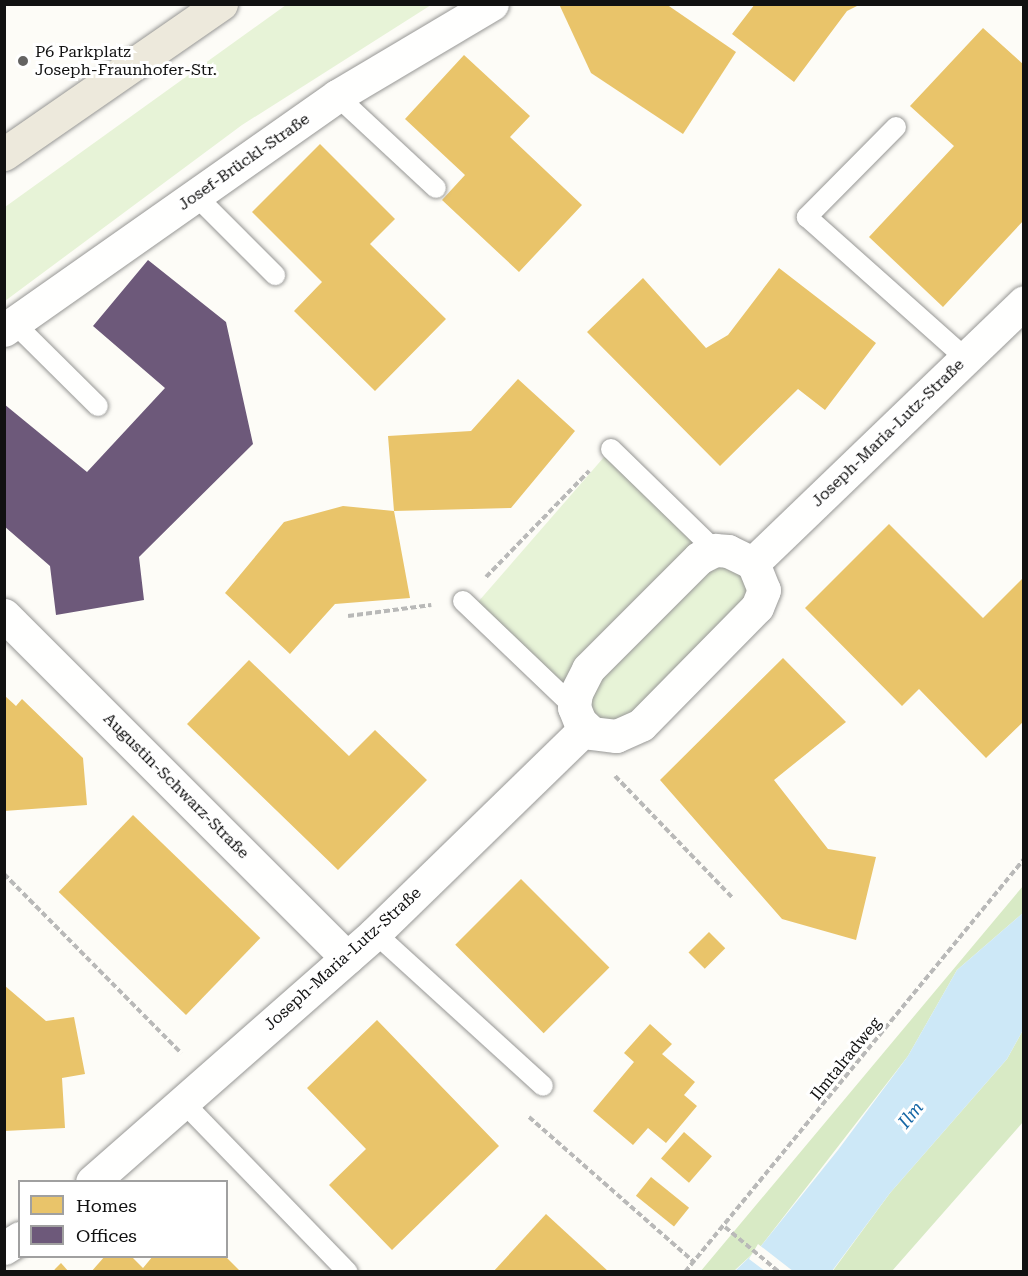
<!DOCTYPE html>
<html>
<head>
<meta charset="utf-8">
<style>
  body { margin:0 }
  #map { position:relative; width:1028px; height:1276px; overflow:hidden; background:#fdfcf7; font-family:"Roboto Serif",serif }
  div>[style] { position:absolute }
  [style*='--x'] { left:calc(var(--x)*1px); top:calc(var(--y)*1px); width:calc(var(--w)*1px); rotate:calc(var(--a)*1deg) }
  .green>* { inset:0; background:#e7f3d7; transform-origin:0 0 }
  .forest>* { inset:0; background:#d8eac5 }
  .water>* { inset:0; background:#cde8f7 }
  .pier>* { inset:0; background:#fdfcf7 }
  .homes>* { inset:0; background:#e9c46a; transform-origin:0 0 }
  .offices>* { inset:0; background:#6d597a }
  .path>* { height:4px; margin-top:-2px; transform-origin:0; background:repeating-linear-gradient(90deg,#b9b9b8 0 6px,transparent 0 9px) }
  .roads { filter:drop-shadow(0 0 2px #979795) drop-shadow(0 0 2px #979795) }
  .lane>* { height:20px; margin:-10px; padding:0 10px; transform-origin:10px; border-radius:10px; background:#fffffe }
  .street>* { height:33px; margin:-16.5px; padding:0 16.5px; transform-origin:16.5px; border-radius:16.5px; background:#fffffe }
  .primary>* { height:33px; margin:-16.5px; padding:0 16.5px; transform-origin:16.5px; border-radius:16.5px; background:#ede9dc }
  .dots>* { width:16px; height:16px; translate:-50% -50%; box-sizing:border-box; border:3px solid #fff; border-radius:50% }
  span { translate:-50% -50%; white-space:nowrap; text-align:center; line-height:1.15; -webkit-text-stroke:6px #fff; paint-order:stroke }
  .poi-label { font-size:16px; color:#111 }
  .left { translate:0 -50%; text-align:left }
  .street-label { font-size:16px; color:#111 }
  .water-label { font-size:18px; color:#1768a6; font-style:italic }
  .frame { position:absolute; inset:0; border:6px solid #111; pointer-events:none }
  .legend { position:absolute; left:18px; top:1180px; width:210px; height:78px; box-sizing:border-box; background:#fff; border:2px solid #a0a0a0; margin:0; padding:8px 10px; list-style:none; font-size:18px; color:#111 }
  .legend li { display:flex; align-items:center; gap:12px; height:30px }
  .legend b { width:30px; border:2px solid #a0a0a0 }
</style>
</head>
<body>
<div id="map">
  <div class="green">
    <i style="clip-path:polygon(286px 5px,431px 5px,242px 125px,5px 301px,5px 207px)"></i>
    <i style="left:611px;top:449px;width:199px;height:212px;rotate:41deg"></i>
  </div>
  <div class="forest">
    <i style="clip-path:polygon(1023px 886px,1023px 913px,957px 970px,908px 1056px,761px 1246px,734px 1271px,700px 1272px)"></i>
    <i style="clip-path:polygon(1023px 1030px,1023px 1122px,892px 1271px,832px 1272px,890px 1193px,1007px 1059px)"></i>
  </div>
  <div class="water">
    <i style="clip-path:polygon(1023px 913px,1023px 1030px,1007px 1059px,890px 1193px,832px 1271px,734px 1272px,761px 1246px,838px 1150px,908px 1056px,957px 970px)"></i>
  </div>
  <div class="pier">
    <i style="clip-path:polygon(758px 1244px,789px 1268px,793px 1271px,765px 1271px,749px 1259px)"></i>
  </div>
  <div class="homes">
    <i style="clip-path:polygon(559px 4px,666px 4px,736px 52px,683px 134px,591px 73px)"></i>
    <i style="clip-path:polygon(755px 4px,861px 4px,847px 11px,794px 82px,732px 34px)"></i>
    <i style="clip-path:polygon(983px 28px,1024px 65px,1024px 220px,943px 307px,869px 237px,954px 146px,910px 106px)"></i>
    <i style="clip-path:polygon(464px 55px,530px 116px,510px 137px,582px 205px,519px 272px,442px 200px,465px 175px,405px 119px)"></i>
    <i style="clip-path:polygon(320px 144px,395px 219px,370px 244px,446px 319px,375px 391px,294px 311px,322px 282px,252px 212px)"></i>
    <i style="clip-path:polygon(779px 268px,876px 343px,825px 410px,798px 389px,720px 466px,587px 332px,643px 278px,706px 348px,728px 335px)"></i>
    <i style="clip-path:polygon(518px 379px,575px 431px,511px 508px,394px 511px,388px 436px,471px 431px)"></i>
    <i style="clip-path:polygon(343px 506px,394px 511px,410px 598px,335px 604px,290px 654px,225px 593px,284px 522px)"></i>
    <i style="clip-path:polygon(889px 524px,983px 618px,1024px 577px,1024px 721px,986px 758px,919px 689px,902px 706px,805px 608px)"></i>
    <i style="clip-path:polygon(783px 658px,846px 722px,774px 780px,828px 849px,876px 857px,856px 940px,782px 919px,660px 780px)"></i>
    <i style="clip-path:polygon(249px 660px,349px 756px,375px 730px,427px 780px,338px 870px,187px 724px)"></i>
    <i style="clip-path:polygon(4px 695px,16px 706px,22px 699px,83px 758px,87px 805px,4px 811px)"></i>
    <i style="left:133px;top:815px;width:177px;height:107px;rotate:44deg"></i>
    <i style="left:521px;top:879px;width:125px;height:93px;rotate:45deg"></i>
    <i style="left:709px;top:932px;width:23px;height:29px;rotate:45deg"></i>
    <i style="clip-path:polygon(4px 985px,46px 1021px,74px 1017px,85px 1074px,62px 1078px,65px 1128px,4px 1131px)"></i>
    <i style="clip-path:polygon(377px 1020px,499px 1146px,392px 1250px,329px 1185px,366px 1149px,307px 1088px)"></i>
    <i style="clip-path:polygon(650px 1024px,672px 1044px,662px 1054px,695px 1082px,684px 1095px,697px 1106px,666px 1143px,648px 1128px,633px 1145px,593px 1111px,634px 1062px,624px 1053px)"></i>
    <i style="left:684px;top:1132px;width:37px;height:35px;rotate:41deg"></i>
    <i style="left:651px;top:1177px;width:49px;height:24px;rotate:39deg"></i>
    <i style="clip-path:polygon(546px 1214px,609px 1272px,493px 1272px)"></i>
    <i style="clip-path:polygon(105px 1256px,131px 1256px,143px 1268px,153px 1256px,225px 1256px,241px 1272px,91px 1272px)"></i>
    <i style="clip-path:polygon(61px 1263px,69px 1272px,53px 1272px,55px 1269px)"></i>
  </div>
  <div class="offices">
    <i style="clip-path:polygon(148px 260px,226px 322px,253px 444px,139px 557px,144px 600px,56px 615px,50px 566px,4px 526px,4px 404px,87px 472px,165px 388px,93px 326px)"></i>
  </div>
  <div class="path">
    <i style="--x:486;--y:577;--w:148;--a:-45.8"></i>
    <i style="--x:348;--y:616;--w:84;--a:-7.5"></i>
    <i style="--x:615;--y:776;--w:170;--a:46"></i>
    <i style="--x:4;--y:874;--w:252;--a:45.3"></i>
    <i style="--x:529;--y:1117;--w:220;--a:41.3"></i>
    <i style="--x:725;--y:1227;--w:70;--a:39.8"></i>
    <i style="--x:685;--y:1272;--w:534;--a:-50.62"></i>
  </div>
  <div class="roads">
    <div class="lane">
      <i style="--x:337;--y:96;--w:135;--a:42.9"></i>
      <i style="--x:896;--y:127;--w:127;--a:134.7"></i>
      <i style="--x:807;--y:217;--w:212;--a:41.7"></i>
      <i style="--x:196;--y:196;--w:112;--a:45"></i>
      <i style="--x:14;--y:323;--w:118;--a:44.7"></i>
      <i style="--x:611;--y:449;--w:145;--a:44.2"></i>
      <i style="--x:463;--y:601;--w:153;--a:43.7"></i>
      <i style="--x:375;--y:933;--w:227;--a:42.3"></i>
      <i style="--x:182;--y:1101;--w:238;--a:45.9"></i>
    </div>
    <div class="street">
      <i style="--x:4;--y:330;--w:407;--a:-35.1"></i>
      <i style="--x:337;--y:96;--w:180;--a:-30.7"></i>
      <i style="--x:715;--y:550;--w:13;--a:4"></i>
      <i style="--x:728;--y:551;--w:28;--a:26"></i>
      <i style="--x:753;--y:563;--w:29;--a:68"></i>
      <i style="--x:764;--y:590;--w:18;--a:112"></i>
      <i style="--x:757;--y:607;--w:165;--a:134.5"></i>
      <i style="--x:641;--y:725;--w:27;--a:156"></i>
      <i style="--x:616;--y:736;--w:24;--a:-173"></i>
      <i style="--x:592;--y:733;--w:16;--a:-137"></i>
      <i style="--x:580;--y:722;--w:16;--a:-112"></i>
      <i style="--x:574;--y:707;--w:14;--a:-82"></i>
      <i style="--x:576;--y:693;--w:27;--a:-63"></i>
      <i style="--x:588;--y:669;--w:157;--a:-45"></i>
      <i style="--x:699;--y:558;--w:18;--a:-27"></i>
      <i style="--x:753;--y:563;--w:376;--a:-43.9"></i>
      <i style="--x:4;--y:615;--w:485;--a:45"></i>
      <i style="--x:92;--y:1182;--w:377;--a:-41.3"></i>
      <i style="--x:375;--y:933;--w:294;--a:-44.2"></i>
      <i style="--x:4;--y:1248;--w:19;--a:-32"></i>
    </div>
    <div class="primary">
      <i style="--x:4;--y:154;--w:264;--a:-34.7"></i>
    </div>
  </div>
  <div class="dots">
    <i style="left:23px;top:61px;background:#646362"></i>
  </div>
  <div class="poi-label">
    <span class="left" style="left:35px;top:61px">P6 Parkplatz<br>Joseph-Fraunhofer-Str.</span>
  </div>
  <div class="street-label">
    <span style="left:244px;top:162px;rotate:-35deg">Josef-Brückl-Straße</span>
    <span style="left:888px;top:433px;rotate:-44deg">Joseph-Maria-Lutz-Straße</span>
    <span style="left:176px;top:786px;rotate:45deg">Augustin-Schwarz-Straße</span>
    <span style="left:343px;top:959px;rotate:-42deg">Joseph-Maria-Lutz-Straße</span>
    <span style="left:846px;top:1059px;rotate:-51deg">Ilmtalradweg</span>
  </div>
  <div class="water-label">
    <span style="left:911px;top:1115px;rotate:-51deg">Ilm</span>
  </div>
  <div class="frame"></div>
  <ul class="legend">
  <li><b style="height:16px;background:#e9c46a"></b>Homes</li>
  <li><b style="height:16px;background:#6d597a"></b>Offices</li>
  </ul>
</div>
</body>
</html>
